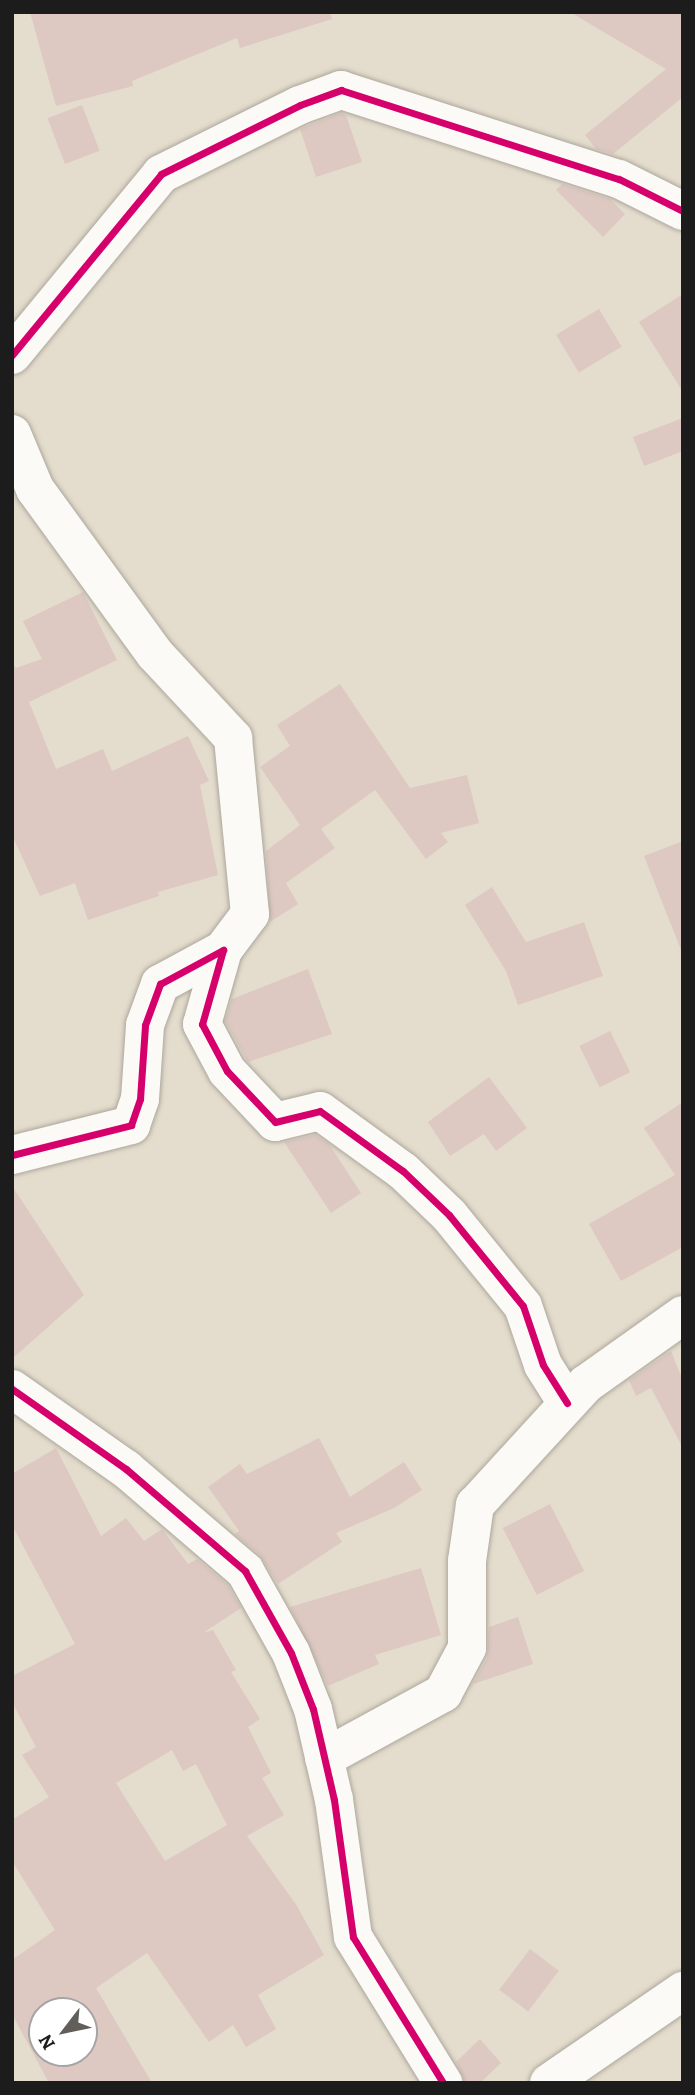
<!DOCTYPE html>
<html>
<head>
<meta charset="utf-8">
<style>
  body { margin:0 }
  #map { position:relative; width:695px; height:2095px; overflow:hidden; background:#e4dccc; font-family:Alegreya,serif }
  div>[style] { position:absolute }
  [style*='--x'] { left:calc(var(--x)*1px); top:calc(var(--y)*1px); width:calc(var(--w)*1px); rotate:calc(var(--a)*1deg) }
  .building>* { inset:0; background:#ddc9c2; transform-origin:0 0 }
  .roads { filter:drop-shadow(0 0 2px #aca79d) drop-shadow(0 0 2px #aca79d) }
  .street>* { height:38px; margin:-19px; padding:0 19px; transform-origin:19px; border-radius:19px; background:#fbfaf7 }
  .cycleway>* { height:7px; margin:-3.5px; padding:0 3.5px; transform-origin:3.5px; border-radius:3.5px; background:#d6006c }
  span { translate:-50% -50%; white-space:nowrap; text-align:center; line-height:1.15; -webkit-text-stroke:6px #fff; paint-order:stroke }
  .frame { position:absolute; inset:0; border:14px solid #1c1c1c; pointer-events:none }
  .north { position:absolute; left:28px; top:1997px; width:70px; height:70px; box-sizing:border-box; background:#fff; border:2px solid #a4a4a4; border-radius:50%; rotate:238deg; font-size:19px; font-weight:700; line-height:28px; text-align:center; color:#1c1c1c }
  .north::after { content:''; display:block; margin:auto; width:24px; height:32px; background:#625f5a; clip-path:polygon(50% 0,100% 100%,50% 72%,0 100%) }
</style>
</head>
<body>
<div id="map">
  <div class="building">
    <i style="clip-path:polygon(30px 12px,330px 12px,332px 19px,240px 48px,237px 38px,132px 81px,133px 86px,56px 106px)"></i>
    <i style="clip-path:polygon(570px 12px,683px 12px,683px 97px,613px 154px,596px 149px,585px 135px,666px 69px)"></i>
    <i style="left:82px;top:105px;width:49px;height:37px;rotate:69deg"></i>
    <i style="clip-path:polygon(341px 113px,346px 115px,362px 162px,316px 177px,300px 129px)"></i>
    <i style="clip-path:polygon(562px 184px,610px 199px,625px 214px,603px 237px,556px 190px)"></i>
    <i style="clip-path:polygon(683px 294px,683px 392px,639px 322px)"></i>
    <i style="left:599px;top:309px;width:44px;height:50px;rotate:59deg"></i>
    <i style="clip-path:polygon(683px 418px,683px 451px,644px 466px,633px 437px)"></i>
    <i style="clip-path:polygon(83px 592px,117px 660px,29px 702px,56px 769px,103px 749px,112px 771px,188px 736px,209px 781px,200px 785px,218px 875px,158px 892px,159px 896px,88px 920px,75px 883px,40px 896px,12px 835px,12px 664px,16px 668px,42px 659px,23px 621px)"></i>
    <i style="clip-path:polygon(340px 684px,410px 788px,467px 775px,479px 823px,441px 833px,448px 842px,426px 859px,375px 790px,321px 829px,335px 848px,286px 883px,298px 904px,270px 922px,266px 851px,300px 825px,260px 767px,290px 746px,277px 725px)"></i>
    <i style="clip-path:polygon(683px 841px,683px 950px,681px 950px,644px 856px)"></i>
    <i style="clip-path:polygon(492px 887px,526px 942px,584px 922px,603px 976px,518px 1005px,506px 971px,465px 905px)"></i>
    <i style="clip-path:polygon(308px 969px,332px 1034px,248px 1062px,225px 1021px,232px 999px)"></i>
    <i style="left:610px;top:1031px;width:46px;height:34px;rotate:64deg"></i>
    <i style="clip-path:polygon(489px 1077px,527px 1128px,496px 1151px,484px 1134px,450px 1156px,428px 1122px)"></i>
    <i style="clip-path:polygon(683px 1102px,683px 1247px,621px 1281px,589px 1224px,675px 1175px,644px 1128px)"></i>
    <i style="clip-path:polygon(315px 1135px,329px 1144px,361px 1193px,331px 1213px,284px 1142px)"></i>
    <i style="clip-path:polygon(12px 1186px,84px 1295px,12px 1359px)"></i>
    <i style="clip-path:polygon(671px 1351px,683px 1381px,683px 1448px,651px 1388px,636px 1396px,629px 1380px)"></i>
    <i style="clip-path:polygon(319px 1438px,350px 1497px,404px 1462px,422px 1490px,394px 1508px,336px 1533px,342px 1542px,278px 1584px,260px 1555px,235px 1534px,239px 1531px,208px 1487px,240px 1464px,247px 1474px)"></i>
    <i style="clip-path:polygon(evenodd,56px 1448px,101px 1536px,126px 1518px,144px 1541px,162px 1529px,188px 1564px,197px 1559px,228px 1585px,241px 1608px,203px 1633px,213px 1630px,236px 1670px,231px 1672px,260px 1719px,248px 1727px,271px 1773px,262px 1778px,284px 1815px,247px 1836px,297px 1906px,324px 1955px,258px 1995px,276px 2029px,246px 2047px,233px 2025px,209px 2042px,147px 1953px,96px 1988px,152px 2083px,49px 2083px,12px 2014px,12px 1960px,55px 1930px,12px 1861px,12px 1820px,49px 1797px,22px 1755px,36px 1747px,12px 1702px,12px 1676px,75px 1644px,12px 1525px,12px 1474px,56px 1448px,172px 1750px,183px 1771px,196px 1764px,227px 1825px,165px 1861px,116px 1783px,172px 1750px,56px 1448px,42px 2011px,84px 2011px,84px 2053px,42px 2053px,42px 2011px)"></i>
    <i style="left:550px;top:1504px;width:75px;height:53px;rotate:63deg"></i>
    <i style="clip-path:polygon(421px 1568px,441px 1635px,375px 1655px,379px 1664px,328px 1686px,290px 1607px)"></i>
    <i style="clip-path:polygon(518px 1617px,533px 1664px,473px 1684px,487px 1658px,489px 1627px)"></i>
    <i style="left:530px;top:1949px;width:36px;height:51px;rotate:37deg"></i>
    <i style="clip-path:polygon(480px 2039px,501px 2063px,480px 2083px,465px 2083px,456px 2062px)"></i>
  </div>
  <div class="roads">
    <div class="street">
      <i style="--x:12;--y:355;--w:234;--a:-50.5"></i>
      <i style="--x:161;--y:174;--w:155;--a:-26.4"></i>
      <i style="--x:300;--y:105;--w:44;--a:-20.1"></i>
      <i style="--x:341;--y:90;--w:292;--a:17.8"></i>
      <i style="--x:619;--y:179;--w:72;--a:26.6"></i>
      <i style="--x:12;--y:434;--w:60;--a:67.3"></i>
      <i style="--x:35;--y:489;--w:204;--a:54"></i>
      <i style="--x:155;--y:654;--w:115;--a:47.1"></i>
      <i style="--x:233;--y:738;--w:177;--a:84.5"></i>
      <i style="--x:250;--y:914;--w:45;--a:126.9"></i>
      <i style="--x:12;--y:1155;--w:123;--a:-14.1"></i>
      <i style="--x:131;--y:1125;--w:28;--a:-71"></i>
      <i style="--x:140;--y:1099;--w:74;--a:-86.1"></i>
      <i style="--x:145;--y:1025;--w:44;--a:-69.9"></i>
      <i style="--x:160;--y:984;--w:72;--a:-28.4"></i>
      <i style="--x:223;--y:950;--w:77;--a:105.8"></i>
      <i style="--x:202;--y:1024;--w:53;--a:62"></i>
      <i style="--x:227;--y:1071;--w:70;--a:46.7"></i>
      <i style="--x:275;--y:1122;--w:46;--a:-13.7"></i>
      <i style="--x:320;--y:1111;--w:102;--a:35.9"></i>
      <i style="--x:403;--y:1171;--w:64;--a:43.7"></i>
      <i style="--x:449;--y:1215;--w:117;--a:50.9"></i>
      <i style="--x:523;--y:1306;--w:62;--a:71.3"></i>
      <i style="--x:543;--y:1365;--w:45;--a:57.7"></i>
      <i style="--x:12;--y:1389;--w:139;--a:35.1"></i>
      <i style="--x:126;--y:1469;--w:157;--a:40.6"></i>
      <i style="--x:245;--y:1571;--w:94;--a:60.7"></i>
      <i style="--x:291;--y:1653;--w:60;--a:68.6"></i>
      <i style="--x:313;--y:1709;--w:93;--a:77"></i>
      <i style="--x:334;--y:1800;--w:138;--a:82.1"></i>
      <i style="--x:353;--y:1937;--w:172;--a:58.3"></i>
      <i style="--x:324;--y:1758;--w:136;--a:-28.6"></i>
      <i style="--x:443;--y:1693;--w:51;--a:-61.9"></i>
      <i style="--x:467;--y:1648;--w:87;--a:-90"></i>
      <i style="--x:467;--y:1561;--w:57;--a:-81.9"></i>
      <i style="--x:475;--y:1505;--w:164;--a:-47.5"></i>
      <i style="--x:586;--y:1384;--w:119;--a:-35.4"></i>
      <i style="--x:549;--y:2083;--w:163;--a:-34.5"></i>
    </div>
  </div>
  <div class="cycleway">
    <i style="--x:12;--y:355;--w:234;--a:-50.5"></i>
    <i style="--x:161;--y:174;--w:155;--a:-26.4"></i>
    <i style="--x:300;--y:105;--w:44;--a:-20.1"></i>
    <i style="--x:341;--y:90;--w:292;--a:17.8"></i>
    <i style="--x:619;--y:179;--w:72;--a:26.6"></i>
    <i style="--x:12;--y:1155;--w:123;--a:-14.1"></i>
    <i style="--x:131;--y:1125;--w:28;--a:-71"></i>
    <i style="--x:140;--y:1099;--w:74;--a:-86.1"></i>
    <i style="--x:145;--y:1025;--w:44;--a:-69.9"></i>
    <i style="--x:160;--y:984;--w:72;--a:-28.4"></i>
    <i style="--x:223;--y:950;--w:77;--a:105.8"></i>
    <i style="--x:202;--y:1024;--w:53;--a:62"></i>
    <i style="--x:227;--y:1071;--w:70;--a:46.7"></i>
    <i style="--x:275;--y:1122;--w:46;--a:-13.7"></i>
    <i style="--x:320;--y:1111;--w:102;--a:35.9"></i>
    <i style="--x:403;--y:1171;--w:64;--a:43.7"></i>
    <i style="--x:449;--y:1215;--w:117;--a:50.9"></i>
    <i style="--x:523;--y:1306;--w:62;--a:71.3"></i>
    <i style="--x:543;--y:1365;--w:45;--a:57.7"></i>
    <i style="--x:12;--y:1389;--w:139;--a:35.1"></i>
    <i style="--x:126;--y:1469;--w:157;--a:40.6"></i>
    <i style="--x:245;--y:1571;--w:94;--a:60.7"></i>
    <i style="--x:291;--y:1653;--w:60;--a:68.6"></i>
    <i style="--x:313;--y:1709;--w:93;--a:77"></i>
    <i style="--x:334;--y:1800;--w:138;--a:82.1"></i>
    <i style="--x:353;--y:1937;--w:172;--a:58.3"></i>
  </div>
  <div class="frame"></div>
  <div class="north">N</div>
</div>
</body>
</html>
